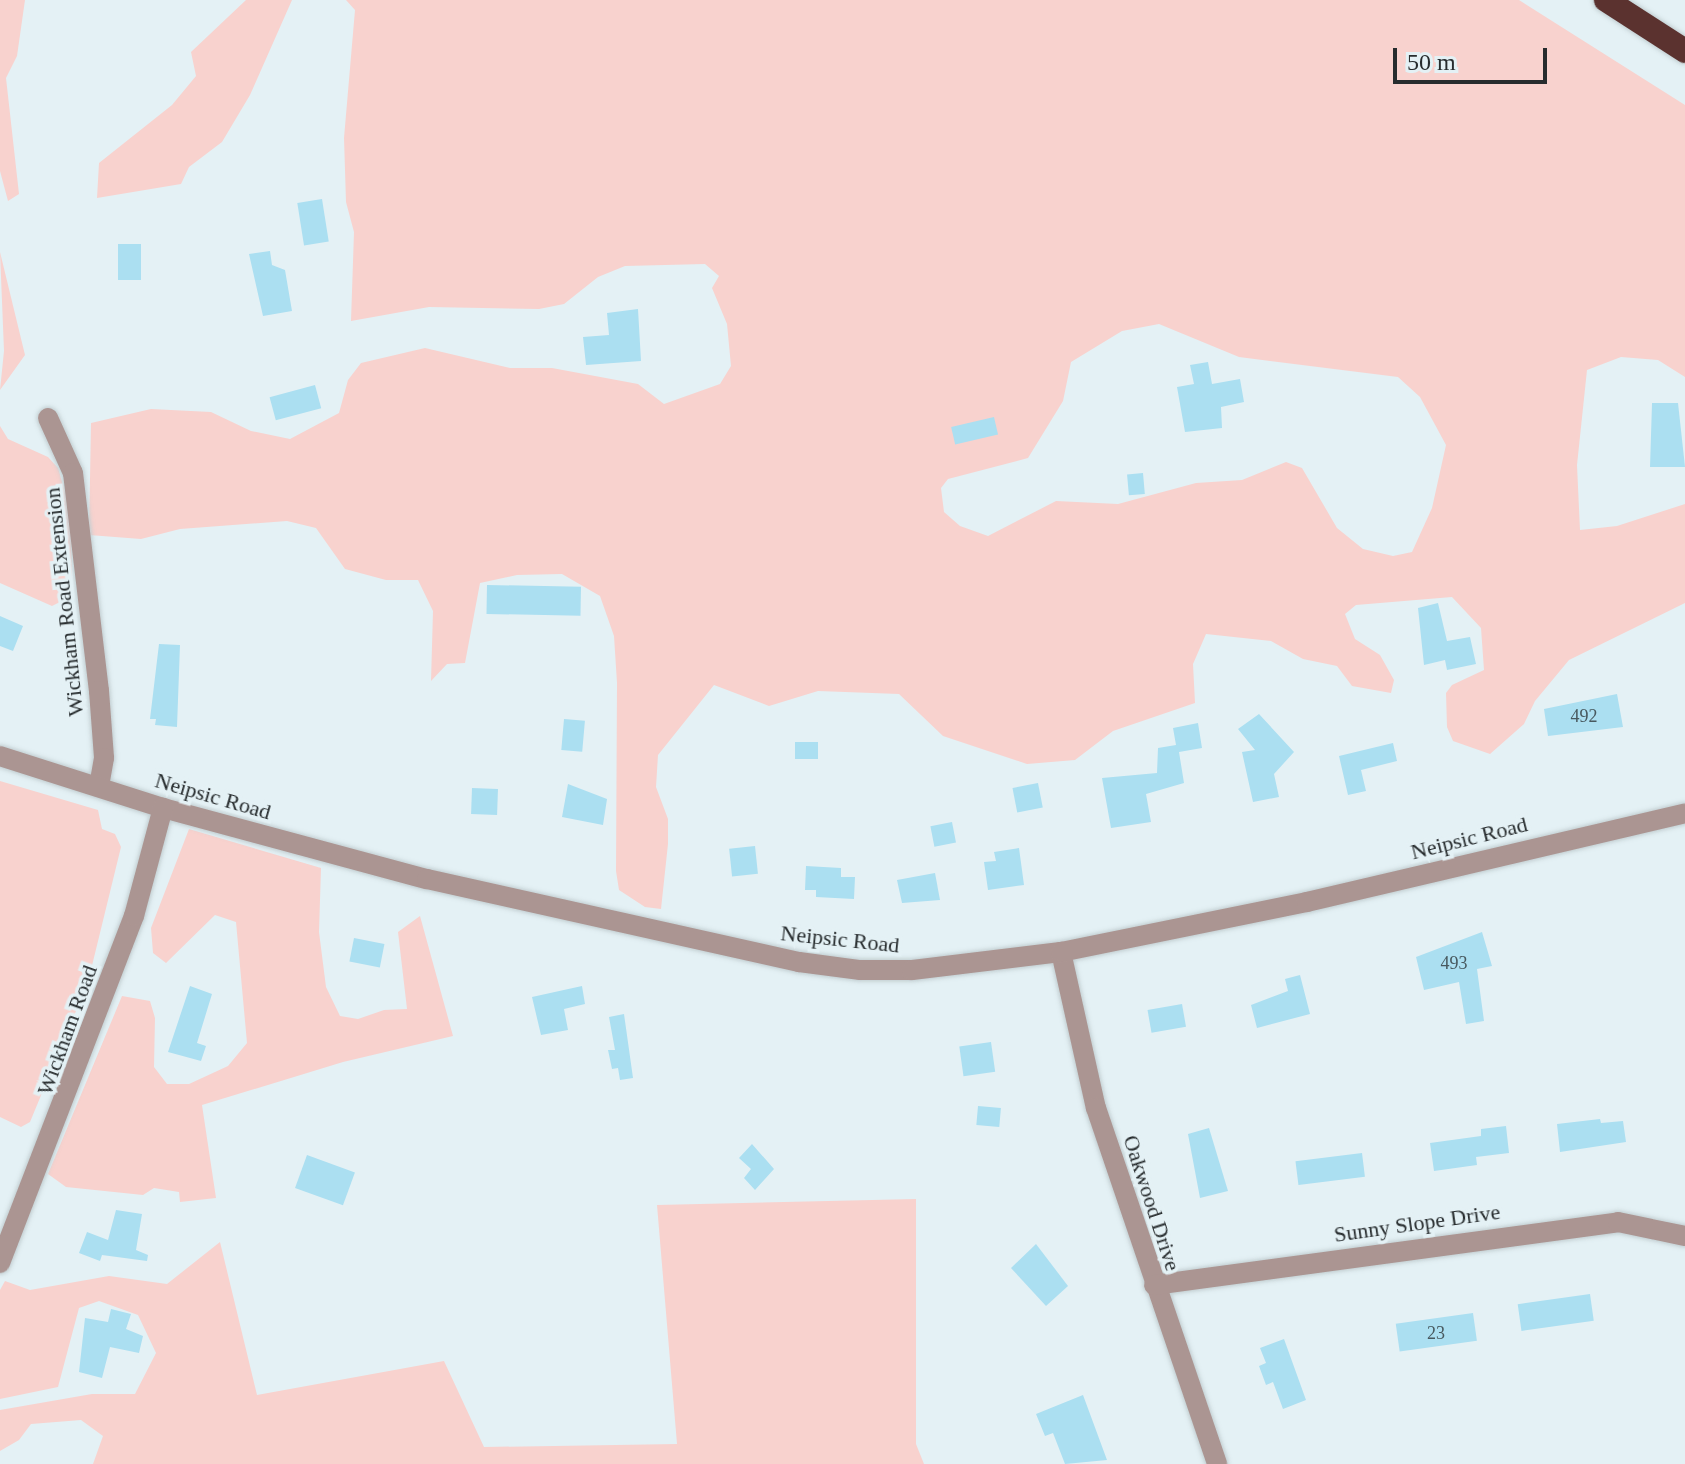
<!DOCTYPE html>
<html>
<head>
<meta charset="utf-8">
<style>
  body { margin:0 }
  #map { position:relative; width:1685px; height:1464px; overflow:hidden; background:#e4f1f5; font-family:Georgia,serif }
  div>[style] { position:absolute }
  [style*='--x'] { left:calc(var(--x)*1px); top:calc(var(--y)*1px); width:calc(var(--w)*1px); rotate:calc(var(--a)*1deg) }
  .green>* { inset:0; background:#f8d2ce }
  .building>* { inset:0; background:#abdff1; transform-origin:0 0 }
  .roads { filter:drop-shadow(0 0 2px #c2ced1) drop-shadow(0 0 2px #c2ced1) }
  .minor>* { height:20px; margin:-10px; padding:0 10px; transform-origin:10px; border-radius:10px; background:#ab9592 }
  .tertiary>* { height:20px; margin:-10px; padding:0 10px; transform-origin:10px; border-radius:10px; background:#ab9592 }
  .motorway>* { height:24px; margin:-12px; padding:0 12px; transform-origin:12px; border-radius:12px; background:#5b322f }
  span { translate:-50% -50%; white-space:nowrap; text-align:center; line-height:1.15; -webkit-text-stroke:7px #e4f1f5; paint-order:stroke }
  .number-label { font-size:18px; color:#48595f }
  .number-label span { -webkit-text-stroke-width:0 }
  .street-label { font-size:22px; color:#272c2e }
  .scale { position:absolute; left:1393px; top:48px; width:154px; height:36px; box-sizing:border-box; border:4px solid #272c2e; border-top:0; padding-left:10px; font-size:24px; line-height:28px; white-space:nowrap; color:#272c2e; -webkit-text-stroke:6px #e4f1f5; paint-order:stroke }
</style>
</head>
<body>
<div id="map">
  <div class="green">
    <i style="clip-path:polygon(0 0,25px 0,17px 56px,6px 78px,19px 194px,8px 201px,0 171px)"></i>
    <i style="clip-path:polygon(246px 0,292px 0,250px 95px,222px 142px,189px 167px,181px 184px,97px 198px,99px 163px,172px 105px,196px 76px,191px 52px)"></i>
    <i style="clip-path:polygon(evenodd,346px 0,1519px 0,1685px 105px,1685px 377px,1658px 360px,1621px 357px,1587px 370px,1577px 465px,1580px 530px,1617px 526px,1685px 504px,1685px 603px,1569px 660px,1535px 701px,1524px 724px,1490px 754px,1453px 741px,1447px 727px,1446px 693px,1452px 685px,1484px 670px,1481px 628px,1452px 597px,1356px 605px,1345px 614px,1355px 639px,1380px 655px,1394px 680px,1391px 693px,1352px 686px,1337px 666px,1303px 659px,1271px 641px,1206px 634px,1193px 664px,1195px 703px,1113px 731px,1075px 760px,1027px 764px,943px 736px,899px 694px,818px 691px,769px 706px,714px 685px,658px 755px,656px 787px,668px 819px,668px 844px,661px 909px,645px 907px,619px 890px,616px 871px,617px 683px,614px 636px,600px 596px,562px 574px,517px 575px,480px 583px,465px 663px,447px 664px,431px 681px,433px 611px,418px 580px,386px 580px,345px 569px,316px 528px,287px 521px,180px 529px,141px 539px,89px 535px,91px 423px,151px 409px,211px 412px,251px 431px,290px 439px,339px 413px,348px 380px,361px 363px,425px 348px,510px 368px,552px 368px,638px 384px,664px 404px,720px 384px,731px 366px,727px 324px,712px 288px,719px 276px,705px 264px,625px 266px,598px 277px,564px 304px,539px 309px,429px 307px,351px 321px,354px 232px,346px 202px,344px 138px,355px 10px,346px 0,1159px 324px,1239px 357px,1398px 377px,1420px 397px,1446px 445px,1432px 508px,1412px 552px,1393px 556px,1363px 549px,1337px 528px,1302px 468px,1286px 462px,1242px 480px,1196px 483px,1118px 504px,1056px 501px,988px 536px,960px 526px,944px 512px,941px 488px,948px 479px,1028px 458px,1063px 401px,1071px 362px,1122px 331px,1159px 324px)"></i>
    <i style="clip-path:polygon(0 252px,25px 355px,0 390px,4px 351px)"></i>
    <i style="clip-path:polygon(0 426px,8px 439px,48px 457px,58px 468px,71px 513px,72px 596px,52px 606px,0 583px)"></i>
    <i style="clip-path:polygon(0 781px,98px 810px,102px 829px,115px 834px,121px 847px,88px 982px,30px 1122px,21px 1127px,0 1117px)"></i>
    <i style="clip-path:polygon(189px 829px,321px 868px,319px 932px,326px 987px,340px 1016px,358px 1019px,384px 1010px,407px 1009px,398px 932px,420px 916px,453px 1036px,343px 1062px,202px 1105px,216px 1198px,180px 1202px,179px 1192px,154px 1188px,143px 1195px,66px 1187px,48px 1174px,122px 996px,150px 1001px,155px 1018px,154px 1067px,167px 1084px,189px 1084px,228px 1066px,247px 1043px,236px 922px,215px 915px,166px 963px,153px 953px,151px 928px)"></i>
    <i style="clip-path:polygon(916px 1199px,916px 1444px,924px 1464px,93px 1464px,103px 1436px,81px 1420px,31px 1424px,19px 1440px,0 1451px,0 1410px,92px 1394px,135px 1394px,156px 1353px,138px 1315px,99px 1301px,79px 1308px,58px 1387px,0 1399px,0 1290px,5px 1281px,30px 1290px,109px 1276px,167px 1284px,220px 1242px,257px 1395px,444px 1361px,484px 1447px,677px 1444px,657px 1205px)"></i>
  </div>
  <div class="building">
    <i style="left:322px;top:199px;width:43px;height:25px;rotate:81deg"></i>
    <i style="left:118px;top:244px;width:23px;height:36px"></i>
    <i style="clip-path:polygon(270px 251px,272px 265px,285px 270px,292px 311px,263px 316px,249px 254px)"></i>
    <i style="clip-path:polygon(638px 309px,641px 361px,586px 365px,583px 337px,609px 335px,607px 313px)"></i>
    <i style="clip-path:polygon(1208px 362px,1212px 384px,1240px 379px,1244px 402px,1221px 407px,1222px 428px,1185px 432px,1177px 387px,1194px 384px,1190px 365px)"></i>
    <i style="left:315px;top:385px;width:24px;height:47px;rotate:75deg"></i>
    <i style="clip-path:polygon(1652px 403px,1678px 403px,1685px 467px,1650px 467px)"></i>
    <i style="left:994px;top:417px;width:18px;height:44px;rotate:77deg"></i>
    <i style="left:1143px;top:473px;width:21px;height:16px;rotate:85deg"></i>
    <i style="left:487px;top:585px;width:94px;height:29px;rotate:1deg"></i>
    <i style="clip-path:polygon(1438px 603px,1447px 641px,1470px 637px,1476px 664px,1447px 670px,1445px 660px,1424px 665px,1418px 608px)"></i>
    <i style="clip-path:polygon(0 616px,23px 626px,13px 651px,0 646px)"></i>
    <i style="clip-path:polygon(159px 644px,180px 645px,177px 727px,155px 725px,156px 719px,150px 719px)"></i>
    <i style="clip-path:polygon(1617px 694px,1623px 727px,1548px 736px,1544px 709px)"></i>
    <i style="clip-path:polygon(1259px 714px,1294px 752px,1274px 774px,1279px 797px,1253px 802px,1242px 752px,1255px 750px,1238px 729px)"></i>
    <i style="left:564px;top:719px;width:21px;height:31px;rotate:5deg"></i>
    <i style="clip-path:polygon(1198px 723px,1202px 748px,1179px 752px,1184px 783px,1146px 794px,1151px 822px,1111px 828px,1102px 778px,1157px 773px,1158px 748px,1176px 745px,1173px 728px)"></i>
    <i style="left:818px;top:742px;width:17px;height:23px;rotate:90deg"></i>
    <i style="clip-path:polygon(1393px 743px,1397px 761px,1361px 770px,1366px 791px,1348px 795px,1339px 756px)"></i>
    <i style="left:1038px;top:783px;width:25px;height:26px;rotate:79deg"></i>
    <i style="clip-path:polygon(568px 784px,607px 799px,603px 825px,562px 817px)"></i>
    <i style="left:472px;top:788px;width:26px;height:26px;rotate:2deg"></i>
    <i style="left:952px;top:822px;width:21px;height:22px;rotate:79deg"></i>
    <i style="left:755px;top:846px;width:28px;height:26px;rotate:84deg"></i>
    <i style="clip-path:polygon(1019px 848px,1024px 885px,988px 890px,984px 862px,996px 861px,994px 852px)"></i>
    <i style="clip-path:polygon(806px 866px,841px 868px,841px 877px,855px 877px,854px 899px,816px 897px,816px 890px,805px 890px)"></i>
    <i style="clip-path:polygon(935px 873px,940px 900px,902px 903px,897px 880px)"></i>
    <i style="clip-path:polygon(1482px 932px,1492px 966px,1477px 969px,1484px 1021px,1466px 1024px,1459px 982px,1424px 990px,1416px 957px)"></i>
    <i style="left:354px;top:938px;width:31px;height:24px;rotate:11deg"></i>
    <i style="clip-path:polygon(1300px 975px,1310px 1014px,1257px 1028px,1251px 1005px,1288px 991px,1285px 979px)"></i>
    <i style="clip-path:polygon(190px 986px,212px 994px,197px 1043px,206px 1046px,201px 1061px,168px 1052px)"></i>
    <i style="clip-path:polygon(582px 986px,585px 1004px,564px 1009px,568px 1030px,541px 1035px,532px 997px)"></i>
    <i style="left:1182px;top:1004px;width:23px;height:35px;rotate:80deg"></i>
    <i style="clip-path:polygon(624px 1014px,633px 1078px,620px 1080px,618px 1068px,612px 1069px,608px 1050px,615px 1050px,609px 1017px)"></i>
    <i style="left:991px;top:1042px;width:30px;height:32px;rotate:82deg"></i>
    <i style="left:978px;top:1106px;width:23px;height:19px;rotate:5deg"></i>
    <i style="clip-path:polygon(1600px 1119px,1601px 1123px,1623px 1121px,1626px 1142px,1560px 1152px,1557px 1124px)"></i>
    <i style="clip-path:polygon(1506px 1126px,1509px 1153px,1476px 1157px,1477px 1165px,1434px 1171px,1430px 1143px,1481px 1136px,1481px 1129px)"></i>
    <i style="clip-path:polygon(1209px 1128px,1228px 1191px,1200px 1198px,1188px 1134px)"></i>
    <i style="clip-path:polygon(752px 1144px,774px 1169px,755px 1190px,744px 1178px,751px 1169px,739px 1158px)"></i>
    <i style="left:1362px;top:1153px;width:24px;height:67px;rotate:83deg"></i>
    <i style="left:307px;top:1155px;width:51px;height:35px;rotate:20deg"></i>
    <i style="clip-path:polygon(116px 1210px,142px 1214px,136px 1250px,148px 1255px,147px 1261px,102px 1255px,100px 1261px,79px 1253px,87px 1232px,108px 1240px)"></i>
    <i style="clip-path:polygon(1036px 1244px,1068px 1286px,1046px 1306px,1011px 1268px)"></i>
    <i style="left:1590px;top:1294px;width:27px;height:73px;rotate:82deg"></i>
    <i style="clip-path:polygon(111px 1309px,131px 1314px,126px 1329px,143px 1336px,139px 1353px,110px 1347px,102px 1378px,79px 1372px,85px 1318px,108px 1322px)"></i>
    <i style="left:1473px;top:1313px;width:28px;height:78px;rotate:82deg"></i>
    <i style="clip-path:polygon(1284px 1339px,1306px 1400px,1283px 1409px,1273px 1382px,1266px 1385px,1259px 1366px,1266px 1363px,1260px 1348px)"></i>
    <i style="clip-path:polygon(1083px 1395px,1107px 1460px,1065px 1464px,1053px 1433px,1045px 1436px,1036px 1414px)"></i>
  </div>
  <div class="roads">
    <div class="minor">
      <i style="--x:48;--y:418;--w:60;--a:65.6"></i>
      <i style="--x:73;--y:473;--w:220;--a:83.2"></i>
      <i style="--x:99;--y:691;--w:67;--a:85.7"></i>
      <i style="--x:104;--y:758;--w:29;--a:100"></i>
      <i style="--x:1061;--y:952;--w:160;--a:77.4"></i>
      <i style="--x:1096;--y:1108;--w:376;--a:71.2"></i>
      <i style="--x:1154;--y:1285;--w:468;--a:-7.7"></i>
      <i style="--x:1618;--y:1222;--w:68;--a:11.8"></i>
    </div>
    <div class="tertiary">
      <i style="--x:0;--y:756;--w:171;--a:17.7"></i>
      <i style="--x:163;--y:808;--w:273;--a:15.1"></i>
      <i style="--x:427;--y:879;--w:381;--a:12.6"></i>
      <i style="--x:799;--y:962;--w:62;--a:7.5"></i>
      <i style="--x:860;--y:970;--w:52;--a:0"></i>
      <i style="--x:912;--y:970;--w:150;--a:-6.9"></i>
      <i style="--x:1061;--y:952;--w:251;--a:-11.5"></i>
      <i style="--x:1307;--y:902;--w:388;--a:-13.2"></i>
      <i style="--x:0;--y:1263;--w:372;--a:-68.9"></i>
      <i style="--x:134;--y:916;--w:112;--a:-75"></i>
    </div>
    <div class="motorway">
      <i style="--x:1606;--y:0;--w:94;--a:32.8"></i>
    </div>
  </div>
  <div class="number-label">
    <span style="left:1584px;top:716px">492</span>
    <span style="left:1454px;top:963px">493</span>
    <span style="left:1436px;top:1333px">23</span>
  </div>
  <div class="street-label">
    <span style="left:64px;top:602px;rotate:-96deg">Wickham Road Extension</span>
    <span style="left:213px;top:796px;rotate:16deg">Neipsic Road</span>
    <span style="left:1469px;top:838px;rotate:-14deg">Neipsic Road</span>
    <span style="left:840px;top:939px;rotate:6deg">Neipsic Road</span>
    <span style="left:67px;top:1030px;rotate:-70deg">Wickham Road</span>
    <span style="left:1152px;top:1203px;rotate:72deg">Oakwood Drive</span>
    <span style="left:1417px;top:1223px;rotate:-8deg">Sunny Slope Drive</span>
  </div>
  <div class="scale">50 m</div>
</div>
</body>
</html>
